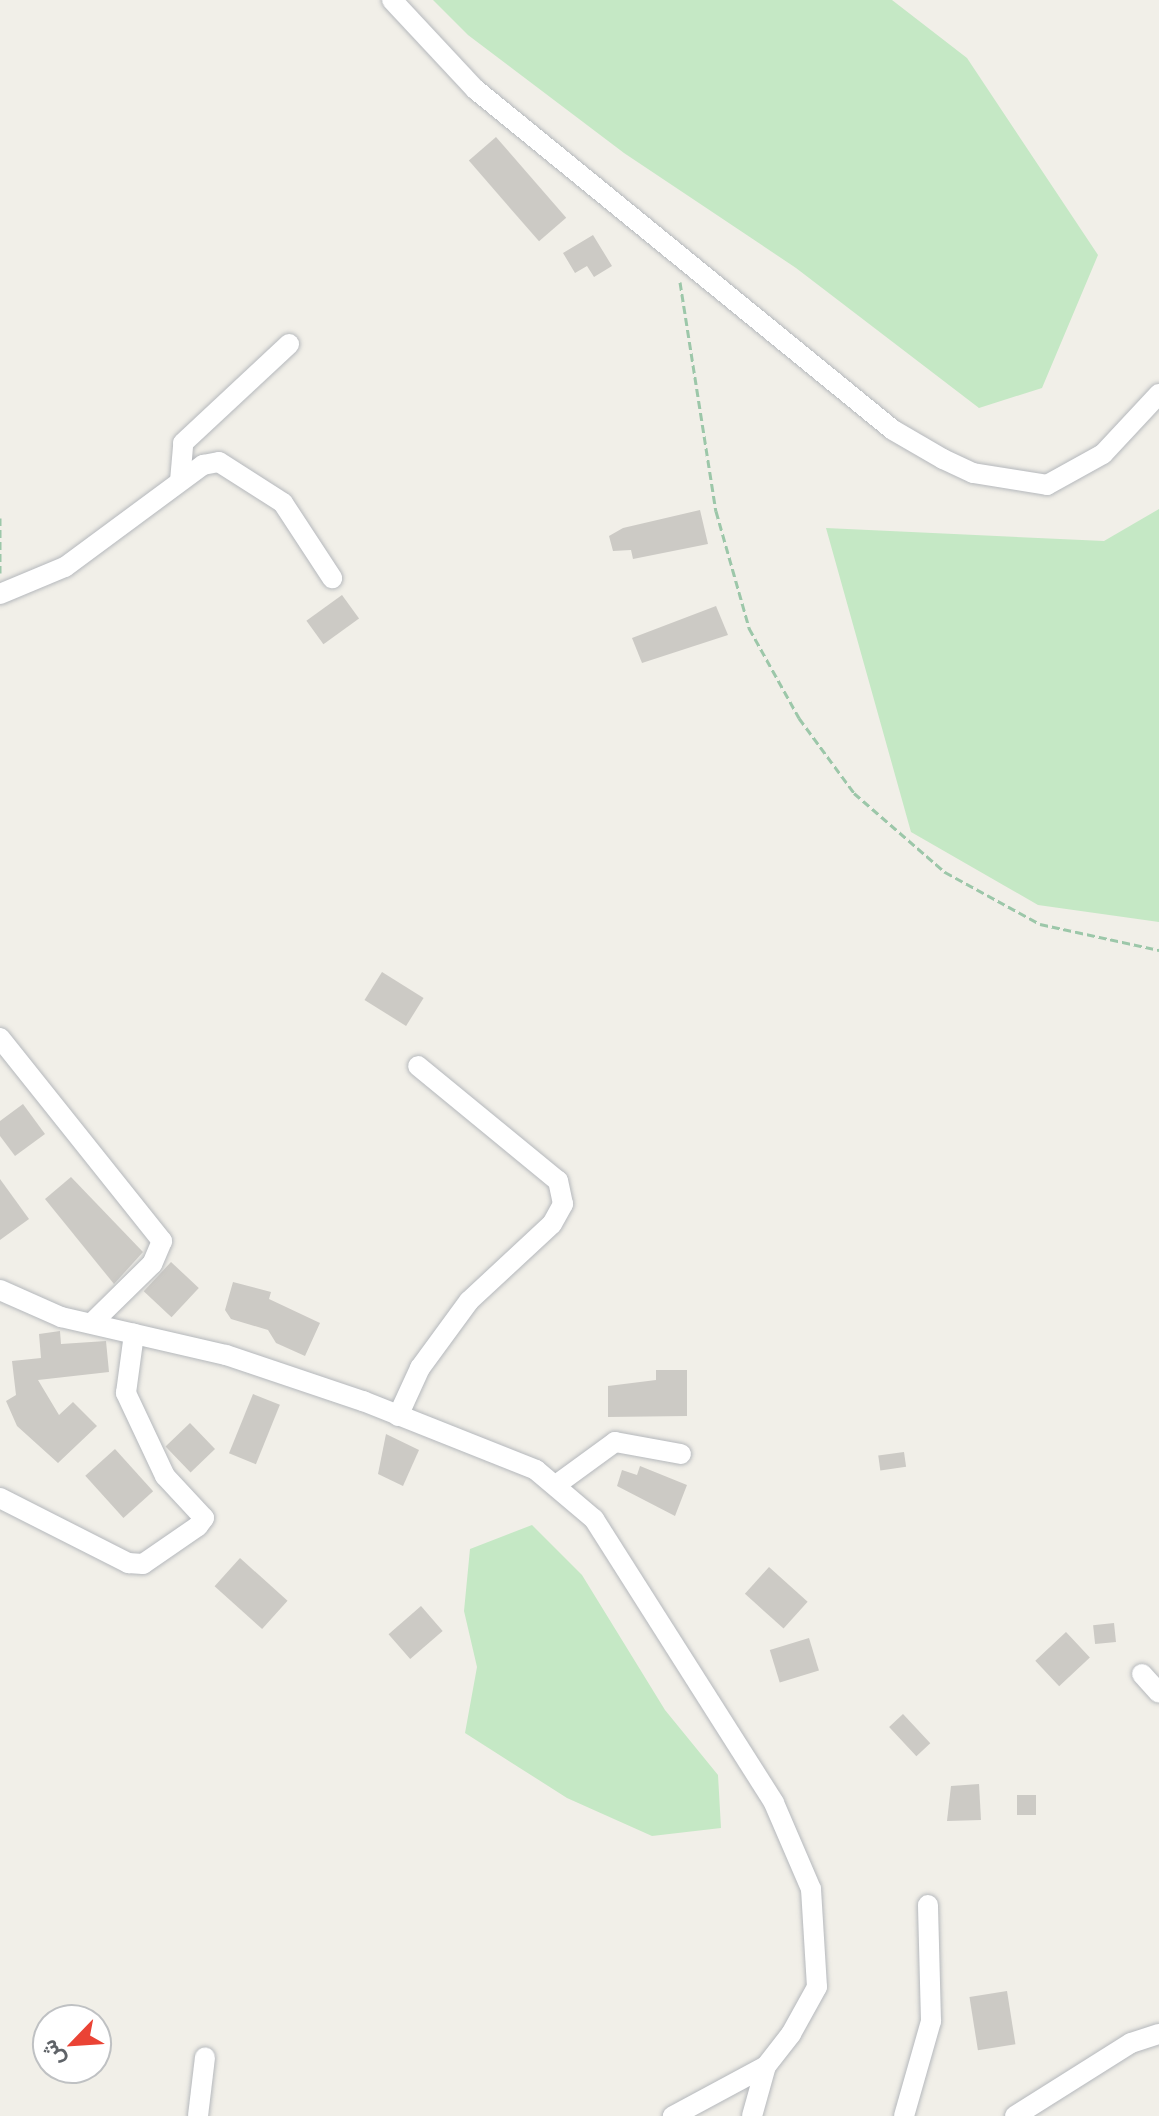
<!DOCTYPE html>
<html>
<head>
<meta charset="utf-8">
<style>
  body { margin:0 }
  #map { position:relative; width:1159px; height:2116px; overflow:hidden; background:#f1efe8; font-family:Mulish,Vazirmatn,sans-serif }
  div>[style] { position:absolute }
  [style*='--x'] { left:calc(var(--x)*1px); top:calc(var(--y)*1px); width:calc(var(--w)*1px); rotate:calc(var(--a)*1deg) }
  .green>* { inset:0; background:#c5e8c5 }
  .building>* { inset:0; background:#cccac5; transform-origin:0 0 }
  .path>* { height:3px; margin-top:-1.5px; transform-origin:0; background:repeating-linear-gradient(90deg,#9cc7a9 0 8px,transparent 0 12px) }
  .roads { filter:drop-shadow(0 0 2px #b5b8bc) drop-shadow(0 0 2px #b5b8bc) }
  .minor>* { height:20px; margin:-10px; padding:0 10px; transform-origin:10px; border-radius:10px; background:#fff }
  span { translate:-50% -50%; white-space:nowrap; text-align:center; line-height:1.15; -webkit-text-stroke:6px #fff; paint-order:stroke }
  .north { position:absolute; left:32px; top:2004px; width:80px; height:80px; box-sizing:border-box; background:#fff; border:2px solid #bfc1c3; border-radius:50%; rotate:245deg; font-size:22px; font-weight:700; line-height:32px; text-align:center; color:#5f6368 }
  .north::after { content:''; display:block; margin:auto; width:28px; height:36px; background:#ea4335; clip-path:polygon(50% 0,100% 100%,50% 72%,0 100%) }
</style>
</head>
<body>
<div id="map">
  <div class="green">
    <i style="clip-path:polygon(433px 0,892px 0,967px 58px,1098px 255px,1042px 388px,979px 408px,796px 268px,624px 153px,468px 35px)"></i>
    <i style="clip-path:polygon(1159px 509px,1159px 922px,1038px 905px,911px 832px,826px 528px,1104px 541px)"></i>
    <i style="clip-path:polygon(532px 1525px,582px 1575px,665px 1710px,718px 1775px,721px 1828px,652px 1836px,567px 1798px,465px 1733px,477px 1667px,464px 1611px,470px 1549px)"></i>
  </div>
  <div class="building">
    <i style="left:496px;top:137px;width:107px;height:36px;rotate:49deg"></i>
    <i style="clip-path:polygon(593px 235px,612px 266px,594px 277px,587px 266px,575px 273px,563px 253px)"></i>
    <i style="clip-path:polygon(700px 510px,708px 544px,633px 559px,631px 550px,613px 551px,609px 536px,623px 528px)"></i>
    <i style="left:342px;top:595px;width:29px;height:44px;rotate:54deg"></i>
    <i style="clip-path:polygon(716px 606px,728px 635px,642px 663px,632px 638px)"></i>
    <i style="left:382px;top:972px;width:49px;height:33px;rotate:32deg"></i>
    <i style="clip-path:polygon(23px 1104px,45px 1134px,15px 1156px,0 1136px,0 1121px)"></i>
    <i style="clip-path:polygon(71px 1177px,143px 1252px,114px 1284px,45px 1199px)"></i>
    <i style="clip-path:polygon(0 1179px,29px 1219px,0 1240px)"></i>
    <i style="left:171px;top:1262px;width:38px;height:40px;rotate:43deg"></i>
    <i style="clip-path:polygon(233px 1282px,271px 1292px,269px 1299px,320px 1323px,305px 1356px,276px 1343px,268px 1330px,231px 1319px,225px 1310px)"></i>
    <i style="clip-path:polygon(60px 1331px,61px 1344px,106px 1341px,109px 1372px,38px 1380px,59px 1415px,73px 1402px,97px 1426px,58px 1463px,17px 1426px,6px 1401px,16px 1395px,12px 1361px,41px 1358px,39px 1334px)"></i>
    <i style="clip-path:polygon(656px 1370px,687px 1370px,687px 1416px,608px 1417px,608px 1386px,656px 1380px)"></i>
    <i style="left:253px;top:1394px;width:29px;height:64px;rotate:22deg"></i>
    <i style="left:190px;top:1423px;width:36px;height:34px;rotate:46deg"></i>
    <i style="clip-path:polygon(386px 1434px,419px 1450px,403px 1486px,378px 1474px)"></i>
    <i style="left:115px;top:1449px;width:57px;height:40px;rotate:48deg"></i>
    <i style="left:904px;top:1452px;width:15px;height:26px;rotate:82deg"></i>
    <i style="clip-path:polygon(640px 1466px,687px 1485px,675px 1516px,617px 1486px,622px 1470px,637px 1475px)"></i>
    <i style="left:240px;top:1558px;width:64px;height:38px;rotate:42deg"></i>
    <i style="left:769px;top:1567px;width:52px;height:36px;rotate:42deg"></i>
    <i style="left:421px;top:1606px;width:33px;height:43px;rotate:49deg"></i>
    <i style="left:1114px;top:1623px;width:19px;height:21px;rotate:84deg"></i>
    <i style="left:1066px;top:1632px;width:35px;height:42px;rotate:47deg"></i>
    <i style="left:809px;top:1638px;width:34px;height:41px;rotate:73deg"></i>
    <i style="left:903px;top:1714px;width:40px;height:19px;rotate:47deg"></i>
    <i style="clip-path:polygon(979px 1784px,981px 1820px,947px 1821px,951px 1786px)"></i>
    <i style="left:1017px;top:1795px;width:19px;height:20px"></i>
    <i style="left:1007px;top:1991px;width:54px;height:38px;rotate:81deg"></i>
  </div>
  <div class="path">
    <i style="--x:680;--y:282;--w:232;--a:81.1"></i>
    <i style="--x:716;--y:511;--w:122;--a:74.2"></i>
    <i style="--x:749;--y:628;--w:103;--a:60.9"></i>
    <i style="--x:799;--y:718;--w:93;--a:53.7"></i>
    <i style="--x:854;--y:793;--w:121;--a:41"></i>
    <i style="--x:945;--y:872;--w:108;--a:28.7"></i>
    <i style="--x:1040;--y:924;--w:122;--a:12.3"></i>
    <i style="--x:0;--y:518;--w:55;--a:90"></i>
  </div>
  <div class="roads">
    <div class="minor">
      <i style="--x:392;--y:0;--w:122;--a:47"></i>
      <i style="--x:475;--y:89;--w:539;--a:39.21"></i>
      <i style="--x:893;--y:430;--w:58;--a:30.1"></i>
      <i style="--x:943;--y:459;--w:33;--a:25"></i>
      <i style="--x:973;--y:473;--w:75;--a:9.2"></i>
      <i style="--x:1047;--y:485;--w:64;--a:-29"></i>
      <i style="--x:1103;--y:454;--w:82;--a:-47"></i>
      <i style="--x:180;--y:481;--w:38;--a:-85"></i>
      <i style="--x:183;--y:443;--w:145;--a:-43"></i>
      <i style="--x:0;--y:594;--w:70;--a:-22.6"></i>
      <i style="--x:65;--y:567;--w:172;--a:-36.5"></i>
      <i style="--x:203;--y:465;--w:16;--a:-11"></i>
      <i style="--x:219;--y:462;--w:76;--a:32.6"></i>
      <i style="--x:283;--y:503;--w:90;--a:56.8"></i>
      <i style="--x:0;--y:1038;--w:260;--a:51.4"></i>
      <i style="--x:162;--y:1241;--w:25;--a:113"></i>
      <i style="--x:152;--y:1264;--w:83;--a:135.5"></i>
      <i style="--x:0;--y:1290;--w:67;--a:23.9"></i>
      <i style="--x:61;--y:1317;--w:169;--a:13"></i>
      <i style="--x:226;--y:1355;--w:145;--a:18.6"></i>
      <i style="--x:363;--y:1401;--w:186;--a:21.7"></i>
      <i style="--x:536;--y:1470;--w:76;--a:40.2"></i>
      <i style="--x:594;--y:1519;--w:336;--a:57.6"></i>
      <i style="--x:774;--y:1803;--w:94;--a:66.7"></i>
      <i style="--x:811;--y:1889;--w:98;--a:86.5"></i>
      <i style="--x:817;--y:1987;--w:54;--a:119"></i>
      <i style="--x:791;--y:2034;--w:41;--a:128"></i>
      <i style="--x:766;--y:2066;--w:106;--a:151.7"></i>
      <i style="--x:398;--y:1416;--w:53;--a:-65.4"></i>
      <i style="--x:420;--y:1368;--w:83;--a:-53.8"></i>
      <i style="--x:469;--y:1301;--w:113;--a:-42.9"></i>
      <i style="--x:552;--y:1224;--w:23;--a:-61"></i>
      <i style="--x:563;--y:1204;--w:24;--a:-102"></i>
      <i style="--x:558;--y:1181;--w:181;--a:-140.6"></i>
      <i style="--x:556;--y:1485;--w:73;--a:-36.1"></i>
      <i style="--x:615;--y:1442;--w:67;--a:10.3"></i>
      <i style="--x:0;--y:1498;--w:144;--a:26.9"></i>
      <i style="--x:128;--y:1563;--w:15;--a:4"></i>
      <i style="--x:143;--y:1564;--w:67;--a:-34.6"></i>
      <i style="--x:198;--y:1526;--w:10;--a:-53"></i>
      <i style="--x:204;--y:1518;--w:57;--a:-132.9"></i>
      <i style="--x:165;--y:1476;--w:92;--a:-115.2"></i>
      <i style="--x:126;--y:1393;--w:60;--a:-82.3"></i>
      <i style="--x:1142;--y:1674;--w:25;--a:48"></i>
      <i style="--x:198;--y:2116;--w:59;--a:-83.2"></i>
      <i style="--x:752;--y:2116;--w:52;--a:-74.4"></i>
      <i style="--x:904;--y:2116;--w:99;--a:-74.1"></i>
      <i style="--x:931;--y:2021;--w:116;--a:-91.5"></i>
      <i style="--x:1015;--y:2116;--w:137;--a:-32.2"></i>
      <i style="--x:1131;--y:2043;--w:29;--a:-18"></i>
    </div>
  </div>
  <div class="north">ش</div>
</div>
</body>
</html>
